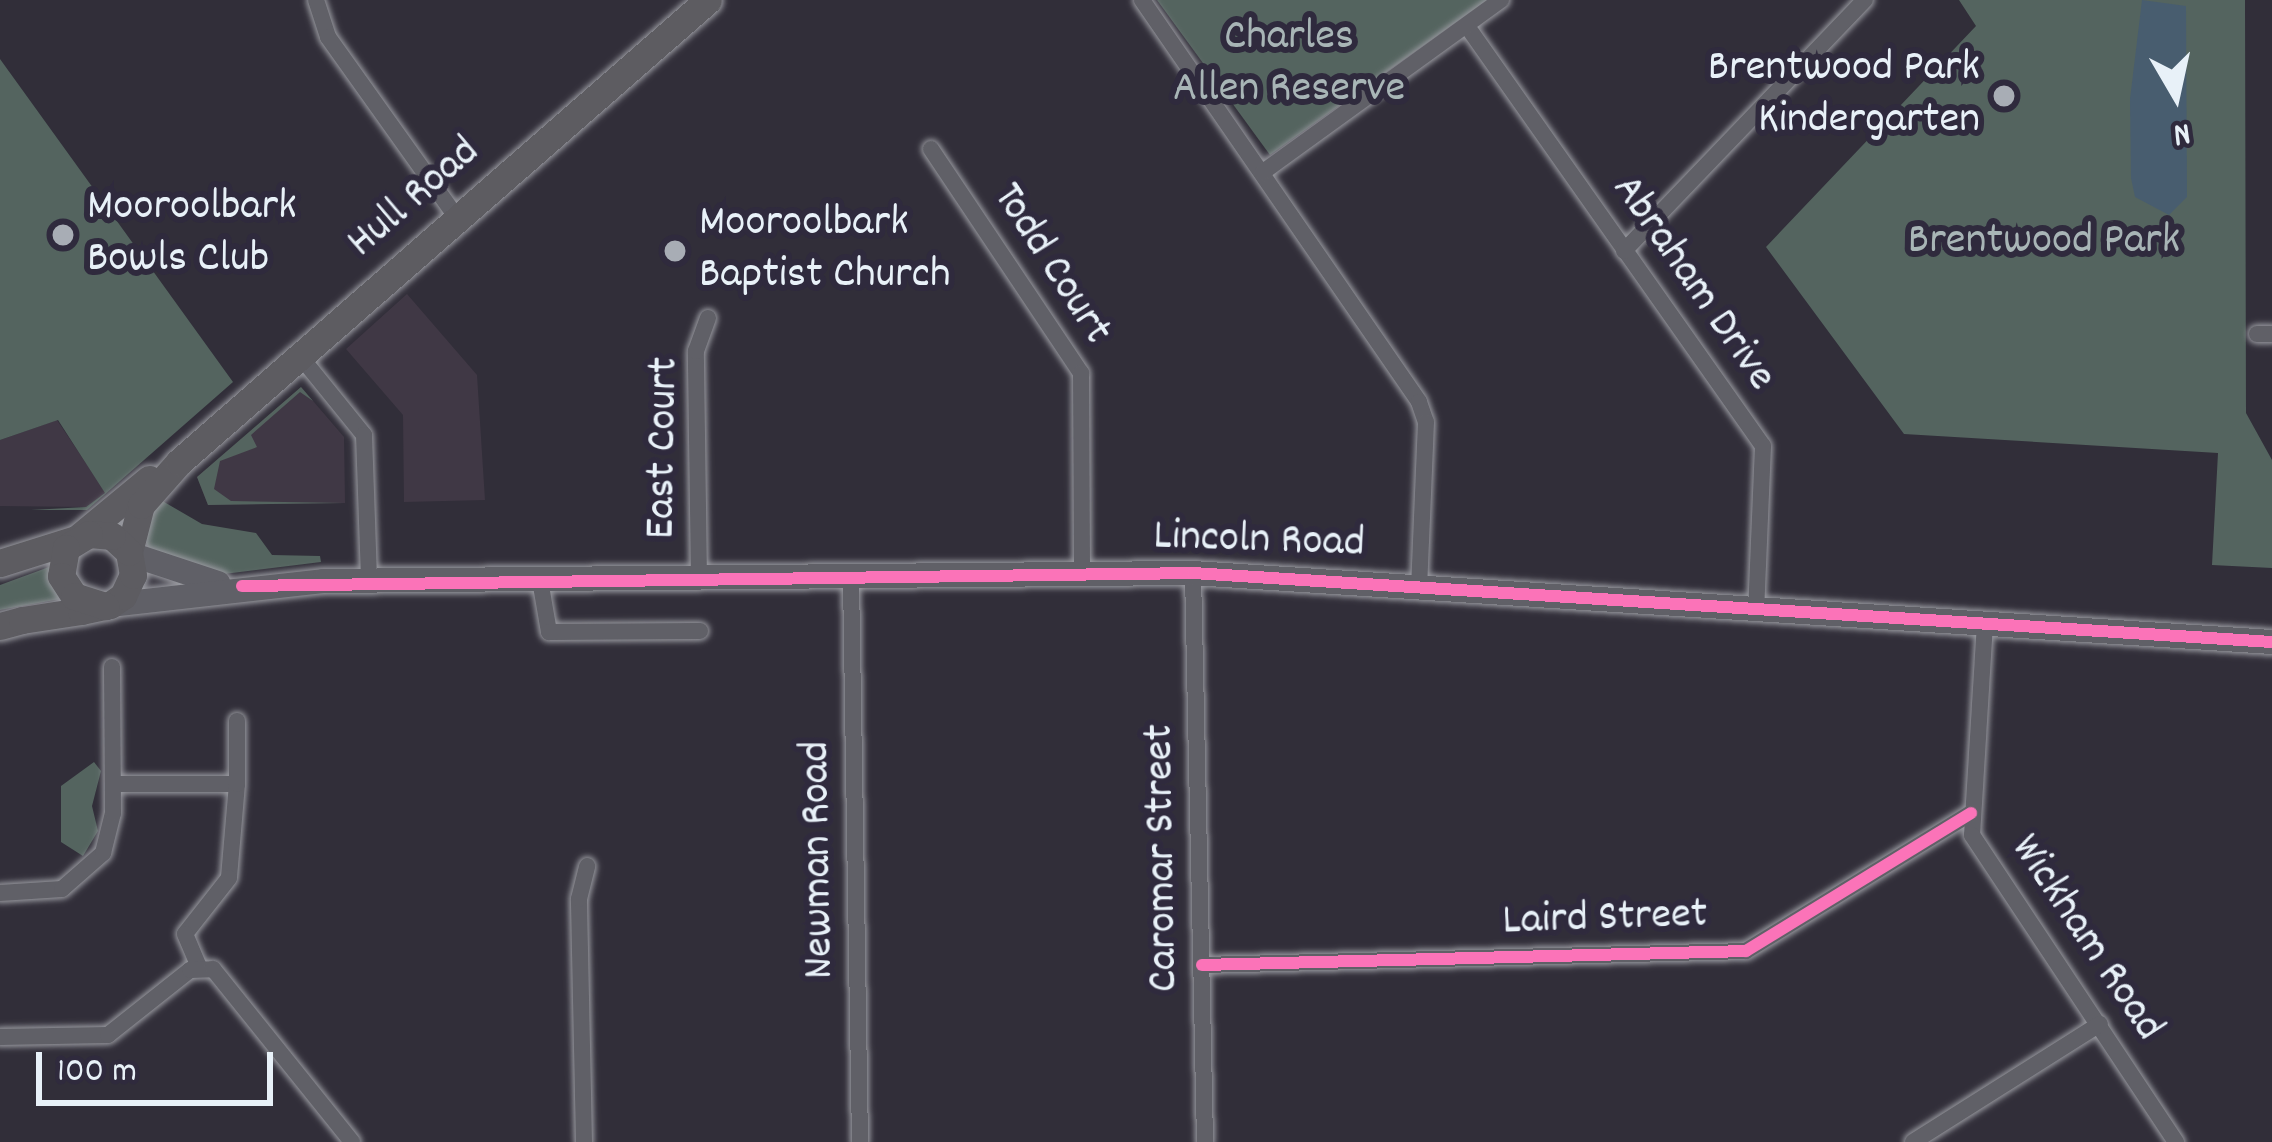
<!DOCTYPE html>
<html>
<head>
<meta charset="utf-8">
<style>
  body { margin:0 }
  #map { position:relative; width:2272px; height:1142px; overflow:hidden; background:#312e39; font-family:Dekko,sans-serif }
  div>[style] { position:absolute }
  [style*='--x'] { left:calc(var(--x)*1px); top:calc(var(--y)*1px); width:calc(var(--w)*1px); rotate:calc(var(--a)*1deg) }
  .built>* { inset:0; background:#403845 }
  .green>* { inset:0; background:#54645f }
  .water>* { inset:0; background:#485d6f }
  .roads { filter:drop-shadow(0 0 3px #98999f) drop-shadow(0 0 3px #98999f) }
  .minor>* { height:16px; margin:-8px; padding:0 8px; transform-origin:8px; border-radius:8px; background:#606067 }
  .secondary>* { height:24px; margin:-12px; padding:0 12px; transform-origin:12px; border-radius:12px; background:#606067 }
  .primary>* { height:27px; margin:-13.5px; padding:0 13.5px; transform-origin:13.5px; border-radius:13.5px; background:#5d5c61 }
  .cycleway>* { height:12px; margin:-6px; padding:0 6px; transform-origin:6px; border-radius:6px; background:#fb73b8 }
  .dots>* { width:33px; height:33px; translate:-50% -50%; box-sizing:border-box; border:6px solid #2f2a3d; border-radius:50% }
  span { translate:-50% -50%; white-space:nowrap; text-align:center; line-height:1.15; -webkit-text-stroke:12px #2f2a3d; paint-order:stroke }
  .park-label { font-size:45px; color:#a8b5b6 }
  .poi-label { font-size:45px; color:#e8f1f8 }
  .right { translate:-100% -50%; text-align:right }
  .left { translate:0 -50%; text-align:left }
  .street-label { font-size:45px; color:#e8f1f8 }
  .north { position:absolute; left:2116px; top:36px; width:120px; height:120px; -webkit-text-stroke:9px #2f2a3d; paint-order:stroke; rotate:171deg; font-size:33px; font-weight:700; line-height:48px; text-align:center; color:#e8f1f8 }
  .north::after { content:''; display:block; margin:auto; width:42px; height:54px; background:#e8f1f8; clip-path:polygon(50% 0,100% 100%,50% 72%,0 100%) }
  .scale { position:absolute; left:36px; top:1052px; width:237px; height:54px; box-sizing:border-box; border:6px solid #e8f1f8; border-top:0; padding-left:15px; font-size:36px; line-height:42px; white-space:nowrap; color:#e8f1f8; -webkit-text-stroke:9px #2f2a3d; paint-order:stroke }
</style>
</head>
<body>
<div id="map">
  <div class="built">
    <i style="clip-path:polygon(407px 294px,477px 375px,485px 500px,404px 502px,403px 415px,346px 349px)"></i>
    <i style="clip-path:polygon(301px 387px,344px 437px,345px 503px,208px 505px,197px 477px)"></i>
    <i style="clip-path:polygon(57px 420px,106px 493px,86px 507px,0 506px,0 440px)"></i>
  </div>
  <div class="green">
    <i style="clip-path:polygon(1157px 0,1487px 0,1270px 155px)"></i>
    <i style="clip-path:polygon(1959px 0,2245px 0,2246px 413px,2272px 460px,2272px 568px,2212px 565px,2218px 453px,1904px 434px,1766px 247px,1976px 26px)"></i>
    <i style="clip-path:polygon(0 59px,233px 382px,87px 510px,31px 510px,86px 507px,105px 493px,58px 420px,0 440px)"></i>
    <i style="clip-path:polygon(301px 387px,313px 401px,300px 392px,251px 435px,257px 447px,220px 461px,214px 489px,231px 501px,345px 503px,208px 505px,197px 477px)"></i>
    <i style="clip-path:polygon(159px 499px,202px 524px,256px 533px,272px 555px,320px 556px,321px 562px,216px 575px,150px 553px,140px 524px)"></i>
    <i style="clip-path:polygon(49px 567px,60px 599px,0 610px,0 585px)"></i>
    <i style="clip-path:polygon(94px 762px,101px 771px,92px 806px,98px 831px,83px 856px,61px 842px,61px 786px)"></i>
  </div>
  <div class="water">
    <i style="clip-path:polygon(2142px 0,2186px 6px,2187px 197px,2169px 215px,2135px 197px,2131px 178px,2130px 99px)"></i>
  </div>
  <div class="roads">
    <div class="minor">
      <i style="--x:316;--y:0;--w:39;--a:72"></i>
      <i style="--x:328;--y:37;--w:222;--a:54.5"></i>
      <i style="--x:1142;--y:0;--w:488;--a:55.4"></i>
      <i style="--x:1419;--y:402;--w:21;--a:71"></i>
      <i style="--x:1426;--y:422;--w:164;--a:92.4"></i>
      <i style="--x:1469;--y:29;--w:510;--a:54.81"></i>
      <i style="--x:1763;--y:446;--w:164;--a:92.4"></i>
      <i style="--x:931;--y:149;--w:270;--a:56.2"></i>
      <i style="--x:1081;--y:373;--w:200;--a:89.7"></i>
      <i style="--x:1263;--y:172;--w:294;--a:-35.9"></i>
      <i style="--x:1624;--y:251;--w:348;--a:-46.2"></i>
      <i style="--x:2257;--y:334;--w:15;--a:0"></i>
      <i style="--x:300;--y:356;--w:102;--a:51"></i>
      <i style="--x:364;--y:435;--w:145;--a:88"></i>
      <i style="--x:1193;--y:573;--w:569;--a:88.79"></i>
      <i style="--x:851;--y:577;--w:565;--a:89.09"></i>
      <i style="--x:699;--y:579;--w:228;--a:-90.8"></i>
      <i style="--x:696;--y:351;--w:35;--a:-70"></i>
      <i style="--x:540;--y:580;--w:53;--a:80.2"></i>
      <i style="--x:549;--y:632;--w:151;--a:-0.4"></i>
      <i style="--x:1985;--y:623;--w:212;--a:93.5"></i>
      <i style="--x:1972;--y:835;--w:369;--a:56.4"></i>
      <i style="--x:113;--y:784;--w:124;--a:0"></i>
      <i style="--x:237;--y:784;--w:94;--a:94.9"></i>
      <i style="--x:229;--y:878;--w:71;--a:128.2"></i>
      <i style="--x:185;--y:934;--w:36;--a:67"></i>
      <i style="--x:237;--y:784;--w:63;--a:-90"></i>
      <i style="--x:0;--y:893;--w:62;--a:-3.7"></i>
      <i style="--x:62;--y:889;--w:55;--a:-41.3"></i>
      <i style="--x:103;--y:853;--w:41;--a:-76"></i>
      <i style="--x:113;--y:813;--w:146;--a:-90.4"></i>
      <i style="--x:1202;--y:965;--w:544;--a:-1.47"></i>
      <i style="--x:1746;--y:951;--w:264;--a:-31.5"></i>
      <i style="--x:0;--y:1037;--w:108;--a:-1.1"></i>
      <i style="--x:108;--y:1035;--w:105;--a:-38.4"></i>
      <i style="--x:190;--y:970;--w:23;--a:-2"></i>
      <i style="--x:213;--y:969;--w:222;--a:51.2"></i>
      <i style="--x:584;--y:1142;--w:243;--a:-91.2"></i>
      <i style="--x:579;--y:899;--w:34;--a:-76"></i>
      <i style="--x:1913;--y:1142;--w:221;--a:-32.3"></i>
    </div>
    <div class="secondary">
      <i style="--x:130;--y:554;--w:93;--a:18.2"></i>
      <i style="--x:110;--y:605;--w:214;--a:-6.4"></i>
      <i style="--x:323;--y:581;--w:870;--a:-0.53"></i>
      <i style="--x:1193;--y:573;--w:1081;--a:3.66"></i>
    </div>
    <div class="primary">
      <i style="--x:79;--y:537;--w:91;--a:-39.6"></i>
      <i style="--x:129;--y:552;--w:49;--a:-75.7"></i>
      <i style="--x:141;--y:505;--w:57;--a:-48.5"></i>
      <i style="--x:179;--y:462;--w:702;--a:-41.13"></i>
      <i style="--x:0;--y:563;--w:80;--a:-17.5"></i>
      <i style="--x:0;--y:626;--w:23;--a:-15"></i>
      <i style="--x:22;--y:620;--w:60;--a:-8.7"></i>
      <i style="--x:81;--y:611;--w:25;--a:-12"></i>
      <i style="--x:105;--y:606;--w:5;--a:-11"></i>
      <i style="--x:110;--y:605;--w:16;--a:-35"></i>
      <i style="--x:123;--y:596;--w:23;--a:-65"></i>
      <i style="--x:133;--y:575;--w:23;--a:-100"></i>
      <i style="--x:129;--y:552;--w:23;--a:-137"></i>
      <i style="--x:112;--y:536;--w:23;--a:-175"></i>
      <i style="--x:89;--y:534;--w:27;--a:149"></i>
      <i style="--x:66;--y:548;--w:28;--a:100"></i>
      <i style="--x:61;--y:576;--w:24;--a:57"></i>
      <i style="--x:74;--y:596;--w:33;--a:18"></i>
    </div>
  </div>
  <div class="cycleway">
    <i style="--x:242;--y:586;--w:951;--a:-0.78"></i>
    <i style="--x:1193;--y:573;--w:1081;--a:3.66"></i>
    <i style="--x:1202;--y:965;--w:544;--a:-1.47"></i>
    <i style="--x:1746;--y:951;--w:264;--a:-31.5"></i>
  </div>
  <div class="dots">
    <i style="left:2004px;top:96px;background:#a8adb5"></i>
    <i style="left:63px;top:235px;background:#a8adb5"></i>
    <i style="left:675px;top:251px;background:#a8adb5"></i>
  </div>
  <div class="park-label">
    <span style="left:1289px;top:65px">Charles<br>Allen Reserve</span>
    <span style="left:2044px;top:243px">Brentwood Park</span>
  </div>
  <div class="poi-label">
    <span class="right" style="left:1980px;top:96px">Brentwood Park<br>Kindergarten</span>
    <span class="left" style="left:87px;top:235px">Mooroolbark<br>Bowls Club</span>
    <span class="left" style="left:699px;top:251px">Mooroolbark<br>Baptist Church</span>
  </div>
  <div class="street-label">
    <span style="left:415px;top:199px;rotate:-41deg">Hull Road</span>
    <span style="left:1050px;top:265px;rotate:57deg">Todd Court</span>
    <span style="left:1692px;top:284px;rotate:55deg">Abraham Drive</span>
    <span style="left:665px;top:448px;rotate:-89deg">East Court</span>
    <span style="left:1259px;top:542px;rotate:2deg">Lincoln Road</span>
    <span style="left:1164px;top:858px;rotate:-91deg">Caromar Street</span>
    <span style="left:820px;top:860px;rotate:-91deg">Newman Road</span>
    <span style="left:1605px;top:920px;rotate:-2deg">Laird Street</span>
    <span style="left:2085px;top:939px;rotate:56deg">Wickham Road</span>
  </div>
  <div class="north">N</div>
  <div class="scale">100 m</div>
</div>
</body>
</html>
